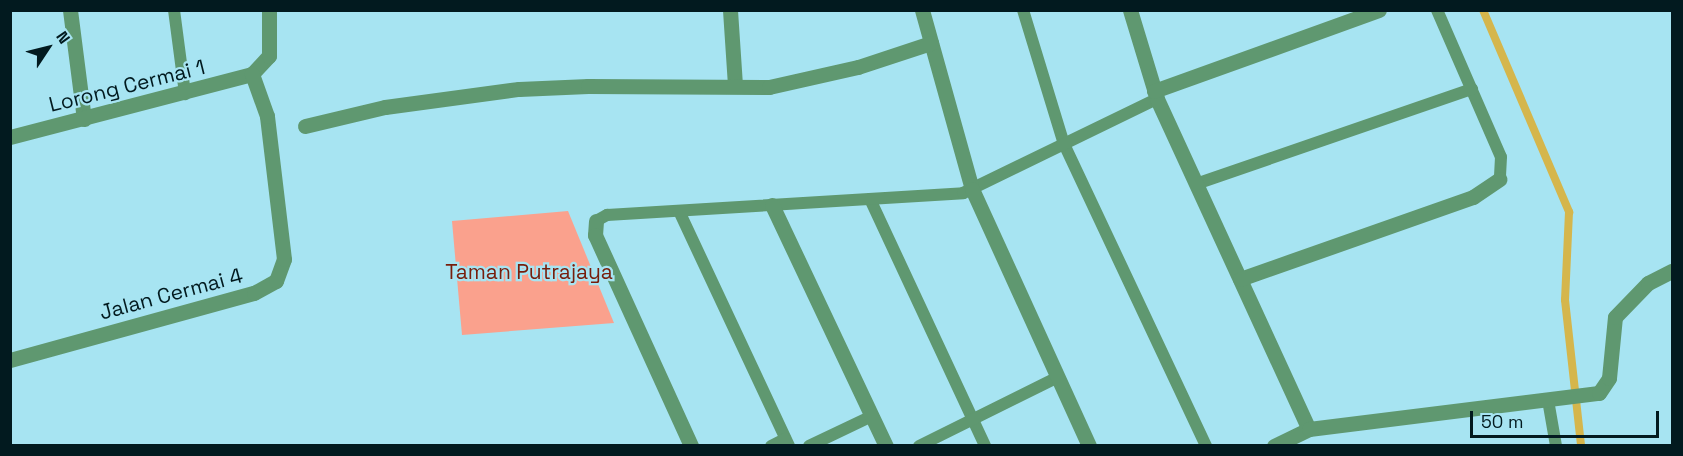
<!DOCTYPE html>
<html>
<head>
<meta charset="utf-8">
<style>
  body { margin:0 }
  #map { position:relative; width:1683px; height:456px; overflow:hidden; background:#a7e4f2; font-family:"Space Grotesk",sans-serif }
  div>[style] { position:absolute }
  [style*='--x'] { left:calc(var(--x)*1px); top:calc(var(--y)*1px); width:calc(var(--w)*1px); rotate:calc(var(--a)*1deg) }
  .green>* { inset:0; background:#faa18d }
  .stream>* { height:8px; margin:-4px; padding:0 4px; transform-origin:4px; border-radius:4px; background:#d5b64c }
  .service>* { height:12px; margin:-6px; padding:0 6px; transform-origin:6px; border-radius:6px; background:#5f9870 }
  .minor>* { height:15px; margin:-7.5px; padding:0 7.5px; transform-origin:7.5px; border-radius:7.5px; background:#5f9870 }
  span { translate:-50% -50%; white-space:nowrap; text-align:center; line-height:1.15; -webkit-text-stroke:4.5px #a7e4f2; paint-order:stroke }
  .street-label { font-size:21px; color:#021a1f }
  .park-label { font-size:21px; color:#771d0b }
  .frame { position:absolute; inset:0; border:12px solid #021a1f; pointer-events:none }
  .north { position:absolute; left:18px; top:18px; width:60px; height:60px; -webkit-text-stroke:4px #a7e4f2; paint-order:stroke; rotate:55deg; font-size:16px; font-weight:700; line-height:24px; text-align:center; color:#021a1f }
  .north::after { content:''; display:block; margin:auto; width:21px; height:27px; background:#021a1f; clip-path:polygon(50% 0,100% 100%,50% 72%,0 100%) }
  .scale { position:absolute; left:1470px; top:411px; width:189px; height:27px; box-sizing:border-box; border:3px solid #021a1f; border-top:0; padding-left:8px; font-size:18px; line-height:21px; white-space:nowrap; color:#021a1f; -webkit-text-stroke:4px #a7e4f2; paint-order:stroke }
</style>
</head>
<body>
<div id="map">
  <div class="green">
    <i style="clip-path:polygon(568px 211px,614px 323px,462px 335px,452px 221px)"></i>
  </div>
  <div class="stream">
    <i style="--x:1483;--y:10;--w:220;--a:66.9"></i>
    <i style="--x:1569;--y:212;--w:88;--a:92.6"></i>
    <i style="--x:1565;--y:300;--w:147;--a:83.7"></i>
  </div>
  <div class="service">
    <i style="--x:174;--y:10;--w:85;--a:82.5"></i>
    <i style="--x:1023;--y:10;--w:140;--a:73"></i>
    <i style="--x:1064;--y:144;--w:334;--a:64.8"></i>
    <i style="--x:1437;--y:10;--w:160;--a:66.5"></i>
    <i style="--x:1501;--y:157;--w:22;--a:93"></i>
    <i style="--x:1196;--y:184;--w:292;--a:-19"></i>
    <i style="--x:870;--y:199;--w:272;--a:65"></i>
    <i style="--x:679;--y:211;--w:259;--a:64.9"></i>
    <i style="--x:596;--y:221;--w:13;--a:-29"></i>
    <i style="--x:607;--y:215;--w:357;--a:-3.5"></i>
    <i style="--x:963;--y:193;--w:216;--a:-25.9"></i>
    <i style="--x:1548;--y:400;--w:47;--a:80.1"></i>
    <i style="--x:771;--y:446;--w:16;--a:-27"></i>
    <i style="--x:809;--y:446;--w:70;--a:-25.5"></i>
    <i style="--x:919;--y:446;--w:155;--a:-26.4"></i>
  </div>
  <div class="minor">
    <i style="--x:70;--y:10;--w:110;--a:82.7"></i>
    <i style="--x:730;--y:10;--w:75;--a:86.2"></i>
    <i style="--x:922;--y:10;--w:186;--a:74.4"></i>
    <i style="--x:972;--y:189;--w:282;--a:65.5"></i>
    <i style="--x:1130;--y:10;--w:93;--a:73.1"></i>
    <i style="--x:1157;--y:99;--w:363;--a:65.3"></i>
    <i style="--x:1154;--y:91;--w:239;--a:-19.8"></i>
    <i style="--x:305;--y:126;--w:82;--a:-13.4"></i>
    <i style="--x:385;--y:107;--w:135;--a:-7.7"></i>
    <i style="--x:519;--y:89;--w:69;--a:-2.5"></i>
    <i style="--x:588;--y:86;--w:181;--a:0.3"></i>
    <i style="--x:769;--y:87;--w:91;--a:-12.7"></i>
    <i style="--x:858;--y:67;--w:77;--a:-18.2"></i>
    <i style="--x:10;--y:137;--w:250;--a:-14.6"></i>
    <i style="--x:252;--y:74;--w:25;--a:-47"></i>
    <i style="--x:269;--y:56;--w:46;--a:-90"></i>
    <i style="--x:772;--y:205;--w:267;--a:64.7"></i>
    <i style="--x:596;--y:221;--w:14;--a:94"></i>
    <i style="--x:595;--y:235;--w:232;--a:65.5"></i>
    <i style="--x:1240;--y:279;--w:247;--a:-19.4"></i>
    <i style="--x:1473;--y:197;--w:32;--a:-34"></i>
    <i style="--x:10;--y:360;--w:253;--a:-15.4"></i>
    <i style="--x:254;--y:293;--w:25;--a:-29"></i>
    <i style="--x:276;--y:281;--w:23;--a:-70"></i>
    <i style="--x:284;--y:259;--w:144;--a:-96.8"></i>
    <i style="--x:267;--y:116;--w:45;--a:-109.7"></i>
    <i style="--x:1274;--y:446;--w:39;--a:-26"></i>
    <i style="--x:1309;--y:429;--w:292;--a:-7.1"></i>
    <i style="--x:1599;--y:393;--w:18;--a:-56"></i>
    <i style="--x:1609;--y:378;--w:61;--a:-84.4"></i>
    <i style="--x:1615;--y:317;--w:47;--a:-45.9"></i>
    <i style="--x:1648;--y:283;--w:27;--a:-27"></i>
  </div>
  <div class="street-label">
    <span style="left:127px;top:86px;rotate:-14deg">Lorong Cermai 1</span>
    <span style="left:171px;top:294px;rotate:-15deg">Jalan Cermai 4</span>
  </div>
  <div class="park-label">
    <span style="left:529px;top:272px">Taman Putrajaya</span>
  </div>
  <div class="frame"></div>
  <div class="north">N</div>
  <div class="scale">50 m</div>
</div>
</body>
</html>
